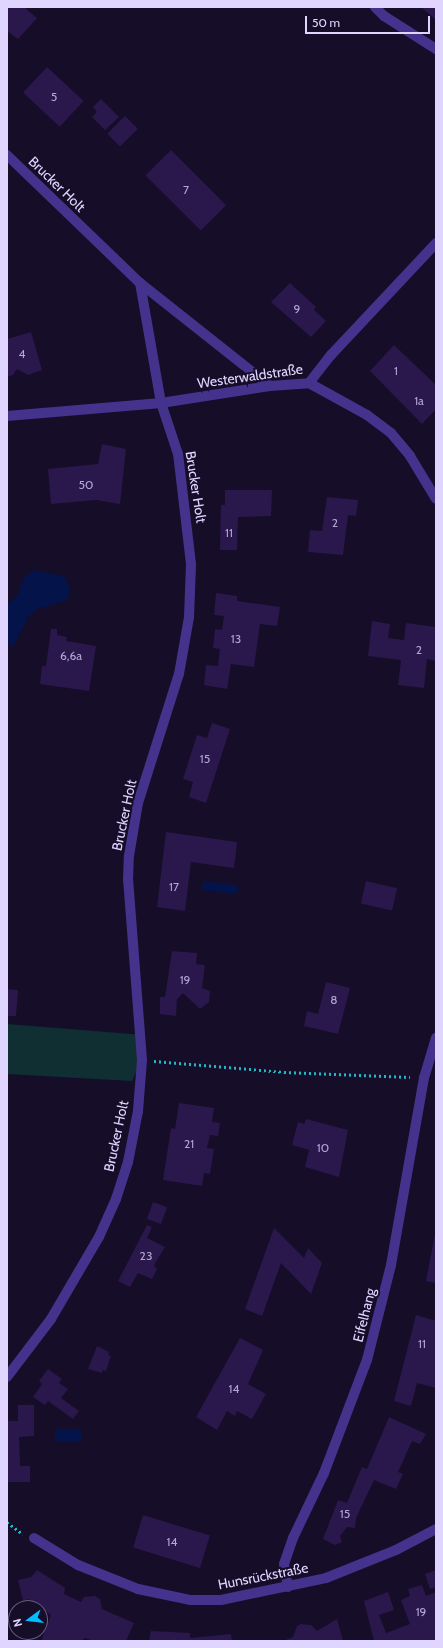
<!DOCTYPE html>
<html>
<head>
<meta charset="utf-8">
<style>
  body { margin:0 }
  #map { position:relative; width:443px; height:1648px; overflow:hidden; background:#160d29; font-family:Cabin,sans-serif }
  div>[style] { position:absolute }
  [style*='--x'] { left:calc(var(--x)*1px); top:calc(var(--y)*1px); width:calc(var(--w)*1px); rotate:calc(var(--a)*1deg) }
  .green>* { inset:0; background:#0f2f33 }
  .water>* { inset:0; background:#04134a; transform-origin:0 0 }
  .building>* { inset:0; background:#2a174c; transform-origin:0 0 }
  .path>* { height:2.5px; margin-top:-1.25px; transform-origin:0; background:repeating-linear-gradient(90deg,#22b7c6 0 2px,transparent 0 5px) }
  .minor>* { height:10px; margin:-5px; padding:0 5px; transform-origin:5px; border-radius:5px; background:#44338d }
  span { translate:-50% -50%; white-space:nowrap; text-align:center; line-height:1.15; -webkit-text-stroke:4px #160d29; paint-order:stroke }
  .number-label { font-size:12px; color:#b2a6d2 }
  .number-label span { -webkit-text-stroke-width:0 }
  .street-label { font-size:14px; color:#e0d5ff }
  .frame { position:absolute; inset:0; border:8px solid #e0d5ff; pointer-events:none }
  .north { position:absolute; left:8px; top:1600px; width:40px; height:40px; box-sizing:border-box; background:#160d29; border:1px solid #675d7f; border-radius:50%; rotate:255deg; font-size:11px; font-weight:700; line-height:16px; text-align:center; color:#e0d5ff }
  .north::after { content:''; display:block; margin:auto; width:14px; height:18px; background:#01bfff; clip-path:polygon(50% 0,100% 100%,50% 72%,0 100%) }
  .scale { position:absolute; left:305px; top:16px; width:125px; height:18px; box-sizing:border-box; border:2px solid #e0d5ff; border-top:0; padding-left:5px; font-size:12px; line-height:14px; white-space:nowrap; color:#e0d5ff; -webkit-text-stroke:3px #160d29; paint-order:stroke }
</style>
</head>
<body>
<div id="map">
  <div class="green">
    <i style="clip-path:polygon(7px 1024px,144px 1035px,142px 1060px,132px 1081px,7px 1074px)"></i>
  </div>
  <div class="water">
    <i style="clip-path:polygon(34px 570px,64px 576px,70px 588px,69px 596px,65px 601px,37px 609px,29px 616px,13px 647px,7px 642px,7px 605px,18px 595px,23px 579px)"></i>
    <i style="left:203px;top:881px;width:35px;height:9px;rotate:7deg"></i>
    <i style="left:81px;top:1429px;width:13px;height:26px;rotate:90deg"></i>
  </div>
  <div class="building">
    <i style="clip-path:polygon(7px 7px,28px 7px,26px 9px,37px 18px,18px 39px,7px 31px)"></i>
    <i style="clip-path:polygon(421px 7px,436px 7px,436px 20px)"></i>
    <i style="left:47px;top:67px;width:50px;height:35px;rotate:43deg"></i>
    <i style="clip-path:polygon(101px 99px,119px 117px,105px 130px,92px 117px,97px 112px,93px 107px)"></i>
    <i style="left:125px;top:116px;width:18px;height:25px;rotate:45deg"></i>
    <i style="left:171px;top:150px;width:78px;height:36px;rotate:45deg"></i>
    <i style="clip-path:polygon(290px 283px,316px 307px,314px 310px,326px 321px,311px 337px,271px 302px)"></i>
    <i style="clip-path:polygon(31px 332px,42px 370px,28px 375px,17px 369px,13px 375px,7px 377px,7px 339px)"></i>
    <i style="clip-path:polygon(394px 345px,436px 385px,436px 409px,422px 424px,370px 371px)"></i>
    <i style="clip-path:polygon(102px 444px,126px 449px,120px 504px,97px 500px,51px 504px,48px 469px,98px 464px)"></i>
    <i style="clip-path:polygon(225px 490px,272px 490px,271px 516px,238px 517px,237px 550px,220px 550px,221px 505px,225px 505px)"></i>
    <i style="clip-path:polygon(327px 497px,358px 500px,356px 516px,348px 515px,343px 555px,308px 552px,310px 530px,322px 531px)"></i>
    <i style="clip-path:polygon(216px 593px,237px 596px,237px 601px,280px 607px,277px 626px,260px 624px,254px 667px,231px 664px,227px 689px,204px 685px,206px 665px,218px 666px,220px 649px,213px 648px,215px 629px,222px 630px,224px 616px,214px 615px)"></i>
    <i style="clip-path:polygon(372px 621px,390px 624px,388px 638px,404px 640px,406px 623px,436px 627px,436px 661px,427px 659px,424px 688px,398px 685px,401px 660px,368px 656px)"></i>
    <i style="clip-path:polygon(51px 629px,57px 629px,57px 635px,67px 637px,66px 641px,96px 646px,89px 691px,40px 684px,42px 666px,46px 666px)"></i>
    <i style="clip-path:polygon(212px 723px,230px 729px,206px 803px,189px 797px,193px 782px,183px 779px,197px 735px,207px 738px)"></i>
    <i style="clip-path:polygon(166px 832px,237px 842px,234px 868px,191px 862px,185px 911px,157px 907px)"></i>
    <i style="left:366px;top:881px;width:32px;height:23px;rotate:13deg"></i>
    <i style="clip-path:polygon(172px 951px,197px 953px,196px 964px,205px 965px,202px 988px,210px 991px,209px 1002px,200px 1009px,183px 993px,177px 999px,176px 1016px,160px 1014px,160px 997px,165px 997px)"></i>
    <i style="clip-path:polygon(326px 982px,350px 988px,338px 1034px,304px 1026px,307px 1011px,318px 1014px)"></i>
    <i style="clip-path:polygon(7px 989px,18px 990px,16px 1016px,7px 1016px)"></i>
    <i style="clip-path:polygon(179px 1103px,214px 1108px,212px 1122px,220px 1123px,218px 1136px,210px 1135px,207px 1148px,214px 1149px,210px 1174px,204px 1173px,202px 1186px,163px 1180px,171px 1128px,175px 1129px)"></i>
    <i style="clip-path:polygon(306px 1119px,348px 1130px,339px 1177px,305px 1167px,309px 1150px,292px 1145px,298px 1122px,304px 1124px)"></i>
    <i style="left:153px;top:1202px;width:15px;height:18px;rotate:20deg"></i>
    <i style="clip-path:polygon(147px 1225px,152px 1227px,147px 1238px,165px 1247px,154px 1265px,157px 1269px,152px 1279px,138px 1273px,130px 1287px,118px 1281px)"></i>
    <i style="clip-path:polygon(274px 1228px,304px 1258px,308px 1248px,322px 1263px,311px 1294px,281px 1263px,262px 1316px,245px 1309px)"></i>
    <i style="clip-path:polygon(435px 1234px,436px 1234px,436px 1283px,426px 1281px)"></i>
    <i style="clip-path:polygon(416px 1315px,436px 1321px,436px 1388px,417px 1383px,411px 1406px,394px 1401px)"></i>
    <i style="clip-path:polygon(240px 1338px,263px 1350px,248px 1384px,266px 1394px,252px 1419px,237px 1411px,235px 1416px,227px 1411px,217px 1430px,196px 1417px)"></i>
    <i style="clip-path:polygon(97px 1346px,109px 1352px,108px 1355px,111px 1356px,106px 1371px,103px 1370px,102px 1373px,88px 1369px)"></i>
    <i style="clip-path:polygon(48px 1369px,62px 1379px,59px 1383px,68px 1389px,61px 1398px,79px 1411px,73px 1419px,48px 1401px,45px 1405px,33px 1397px,42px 1384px,39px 1381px)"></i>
    <i style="clip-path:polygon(18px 1405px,34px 1405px,34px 1436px,19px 1437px,20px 1466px,30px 1466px,30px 1482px,7px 1482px,7px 1421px,18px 1421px)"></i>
    <i style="clip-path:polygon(389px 1417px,426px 1434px,420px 1444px,412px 1441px,398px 1472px,403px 1474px,396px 1489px,374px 1480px,356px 1518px,355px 1528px,347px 1527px,340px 1536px,342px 1542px,335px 1545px,323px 1539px,338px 1500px,347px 1503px,362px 1467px,367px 1469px)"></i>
    <i style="left:143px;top:1515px;width:70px;height:34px;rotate:17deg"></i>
    <i style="clip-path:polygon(37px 1570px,65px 1588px,64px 1594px,81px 1602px,84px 1597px,95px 1596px,100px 1599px,102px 1609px,134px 1623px,126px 1641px,94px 1641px,85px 1638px,81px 1641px,41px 1641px,51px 1615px,29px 1599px,23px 1601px,18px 1580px,31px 1577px)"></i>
    <i style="clip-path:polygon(436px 1570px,436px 1587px,430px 1589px,425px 1574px)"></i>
    <i style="clip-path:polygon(422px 1585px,426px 1596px,436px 1592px,436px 1641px,374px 1641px,364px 1601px,388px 1592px,394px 1610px,379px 1615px,386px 1633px,410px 1624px,401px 1600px,410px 1596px,408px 1589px)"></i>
    <i style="clip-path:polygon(337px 1619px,343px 1641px,283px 1641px,293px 1637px,297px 1626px,301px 1624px,311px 1625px,317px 1631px)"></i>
    <i style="clip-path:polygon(151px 1631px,190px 1633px,190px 1638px,231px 1634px,232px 1641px,149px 1641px)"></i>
  </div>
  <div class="path">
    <i style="--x:154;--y:1061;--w:130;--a:4.8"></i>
    <i style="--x:284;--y:1072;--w:126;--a:2.3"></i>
    <i style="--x:7;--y:1522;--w:20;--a:37"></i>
  </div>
  <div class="minor">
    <i style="--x:375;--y:7;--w:13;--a:45"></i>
    <i style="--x:384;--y:16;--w:62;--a:32.4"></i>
    <i style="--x:7;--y:155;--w:185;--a:43.9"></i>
    <i style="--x:140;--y:283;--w:166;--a:38.4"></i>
    <i style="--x:309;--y:383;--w:66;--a:28.9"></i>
    <i style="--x:367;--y:415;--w:30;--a:37"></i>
    <i style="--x:391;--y:433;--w:30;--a:50"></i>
    <i style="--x:410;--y:456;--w:50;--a:58.8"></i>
    <i style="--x:7;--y:416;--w:155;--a:-4.8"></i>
    <i style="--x:161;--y:403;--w:110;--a:-8.9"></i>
    <i style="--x:270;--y:386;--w:39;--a:-4"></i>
    <i style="--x:309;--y:383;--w:36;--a:-52"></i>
    <i style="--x:331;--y:355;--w:154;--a:-46.8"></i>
    <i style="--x:7;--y:1377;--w:73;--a:-52.8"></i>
    <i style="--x:51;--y:1319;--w:95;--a:-59.7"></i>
    <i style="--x:99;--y:1237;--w:42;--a:-65.9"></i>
    <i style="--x:116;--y:1199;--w:39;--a:-72"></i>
    <i style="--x:128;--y:1162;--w:52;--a:-78.9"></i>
    <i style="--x:138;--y:1111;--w:51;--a:-85.5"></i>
    <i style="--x:142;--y:1060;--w:181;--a:-94.4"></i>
    <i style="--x:128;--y:880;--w:24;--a:-88"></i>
    <i style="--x:129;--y:856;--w:54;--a:-80.4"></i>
    <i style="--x:138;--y:803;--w:135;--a:-72.4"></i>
    <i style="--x:179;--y:674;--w:58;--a:-80"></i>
    <i style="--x:189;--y:617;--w:53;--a:-87.8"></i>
    <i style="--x:191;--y:564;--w:111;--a:-96.7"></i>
    <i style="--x:178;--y:454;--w:54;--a:-108.4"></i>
    <i style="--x:161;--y:403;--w:122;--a:-99.9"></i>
    <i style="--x:34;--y:1538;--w:52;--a:31.5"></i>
    <i style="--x:78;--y:1565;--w:65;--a:21.8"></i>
    <i style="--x:138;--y:1589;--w:53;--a:11.9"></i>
    <i style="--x:190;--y:1600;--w:31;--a:0"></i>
    <i style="--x:221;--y:1600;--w:107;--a:-11.8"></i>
    <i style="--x:326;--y:1578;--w:75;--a:-21.8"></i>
    <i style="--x:396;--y:1550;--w:45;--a:-27.7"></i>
    <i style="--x:288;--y:1587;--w:23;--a:-100"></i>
    <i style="--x:284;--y:1564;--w:28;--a:-71"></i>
    <i style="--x:293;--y:1538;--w:72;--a:-64.5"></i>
    <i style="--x:324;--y:1473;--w:121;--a:-69.2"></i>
    <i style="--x:367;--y:1360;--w:98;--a:-75.8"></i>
    <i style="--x:391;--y:1265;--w:190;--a:-80"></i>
    <i style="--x:424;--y:1078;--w:42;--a:-73.3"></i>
  </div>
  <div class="number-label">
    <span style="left:54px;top:97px">5</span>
    <span style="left:186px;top:190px">7</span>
    <span style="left:297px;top:309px">9</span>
    <span style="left:22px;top:354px">4</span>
    <span style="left:396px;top:371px">1</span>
    <span style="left:419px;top:401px">1a</span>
    <span style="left:86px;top:485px">50</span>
    <span style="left:335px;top:523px">2</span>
    <span style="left:229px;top:533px">11</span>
    <span style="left:236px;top:639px">13</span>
    <span style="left:419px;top:650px">2</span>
    <span style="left:71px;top:656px">6,6a</span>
    <span style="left:205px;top:759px">15</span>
    <span style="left:174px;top:887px">17</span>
    <span style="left:185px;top:980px">19</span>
    <span style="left:334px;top:1000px">8</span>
    <span style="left:189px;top:1144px">21</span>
    <span style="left:323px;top:1148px">10</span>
    <span style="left:146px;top:1256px">23</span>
    <span style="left:422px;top:1344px">11</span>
    <span style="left:234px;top:1389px">14</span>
    <span style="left:345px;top:1514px">15</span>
    <span style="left:172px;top:1542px">14</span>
    <span style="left:421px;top:1612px">19</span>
  </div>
  <div class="street-label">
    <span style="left:57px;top:184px;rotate:44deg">Brucker Holt</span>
    <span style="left:250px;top:376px;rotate:-8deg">Westerwaldstraße</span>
    <span style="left:196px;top:487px;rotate:81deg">Brucker Holt</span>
    <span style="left:124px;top:815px;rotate:-78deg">Brucker Holt</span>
    <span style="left:116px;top:1136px;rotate:-78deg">Brucker Holt</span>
    <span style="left:364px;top:1315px;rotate:-76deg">Eifelhang</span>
    <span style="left:263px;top:1576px;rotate:-11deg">Hunsrückstraße</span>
  </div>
  <div class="frame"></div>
  <div class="north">N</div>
  <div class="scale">50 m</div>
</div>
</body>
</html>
